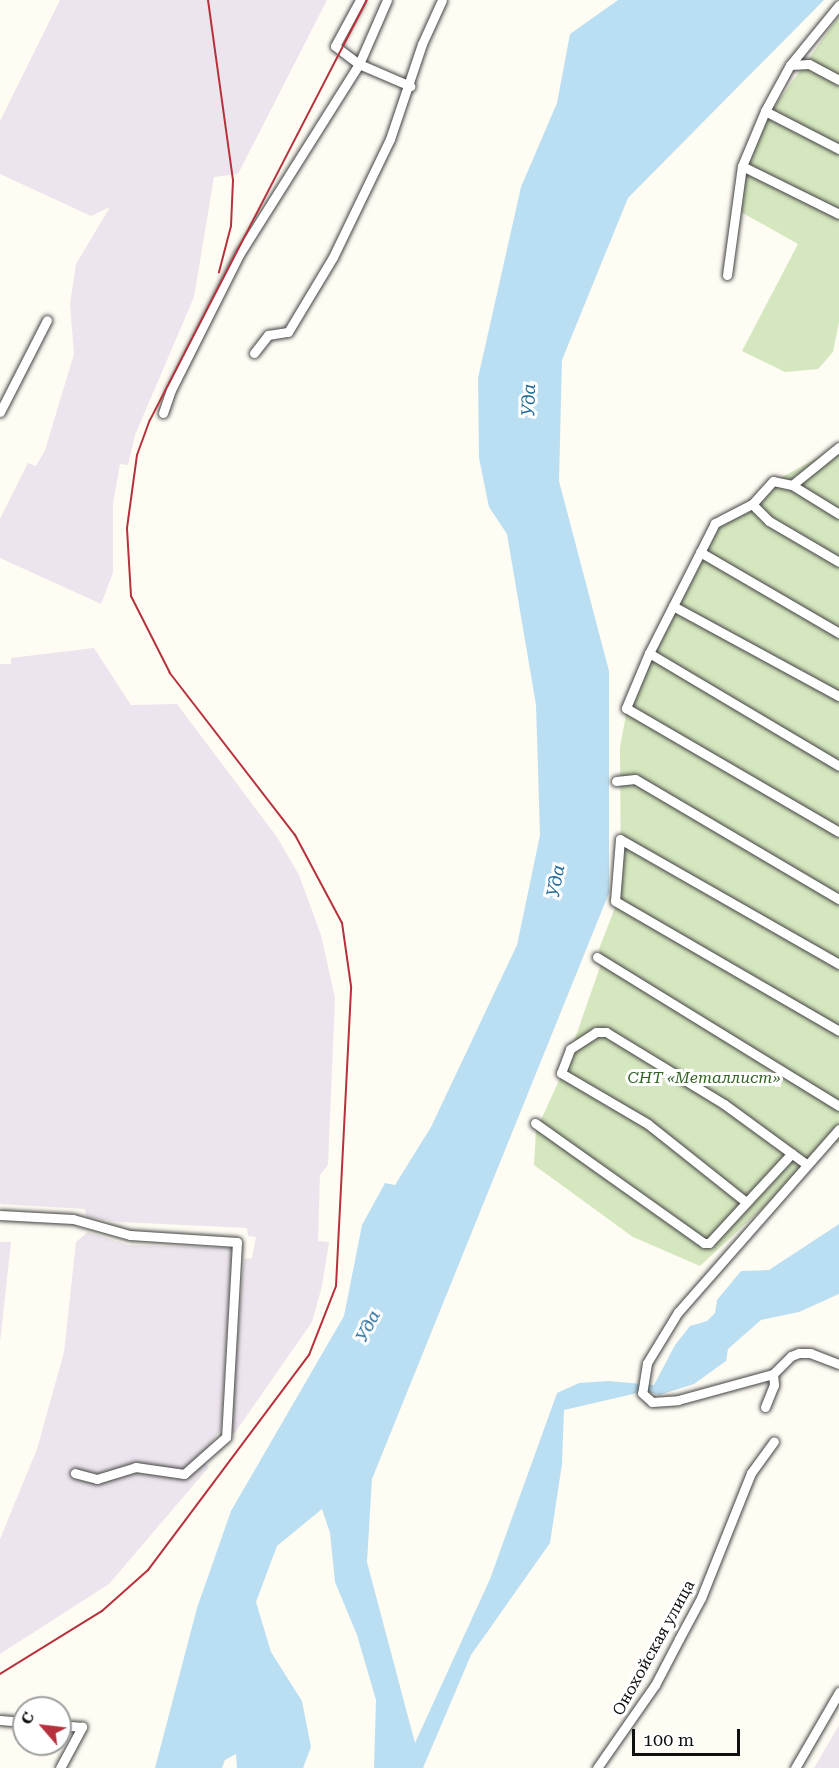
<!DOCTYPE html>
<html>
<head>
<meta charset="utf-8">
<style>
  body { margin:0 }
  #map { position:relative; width:839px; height:1768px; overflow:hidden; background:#fefcf3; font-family:"Roboto Serif",serif }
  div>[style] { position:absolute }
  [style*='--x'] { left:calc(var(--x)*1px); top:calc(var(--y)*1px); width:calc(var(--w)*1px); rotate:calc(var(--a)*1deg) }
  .industrial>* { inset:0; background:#ece5ed }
  .green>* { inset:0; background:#d5e7be }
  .water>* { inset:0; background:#bbdff2 }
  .roads { filter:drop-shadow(0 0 2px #434343) drop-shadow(0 0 2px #434343) }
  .minor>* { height:9px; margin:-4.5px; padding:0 4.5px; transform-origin:4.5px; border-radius:4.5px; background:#fff }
  .rail>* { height:2px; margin:-1px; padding:0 1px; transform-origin:1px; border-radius:1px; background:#b6313b }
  span { translate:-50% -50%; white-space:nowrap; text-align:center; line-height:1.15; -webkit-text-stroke:6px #fff; paint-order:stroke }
  .park-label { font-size:16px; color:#336324; font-style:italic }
  .street-label { font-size:16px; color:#101010 }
  .water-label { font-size:18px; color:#216999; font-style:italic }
  .north { position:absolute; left:12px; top:1696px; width:60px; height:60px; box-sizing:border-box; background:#fff; border:2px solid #9f9f9f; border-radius:50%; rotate:298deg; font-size:16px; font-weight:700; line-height:24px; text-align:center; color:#101010 }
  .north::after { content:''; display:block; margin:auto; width:21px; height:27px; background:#b6313b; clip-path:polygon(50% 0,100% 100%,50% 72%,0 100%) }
  .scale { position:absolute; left:632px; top:1729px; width:108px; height:27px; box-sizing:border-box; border:3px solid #101010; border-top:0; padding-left:8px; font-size:18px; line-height:21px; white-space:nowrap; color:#101010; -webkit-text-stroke:4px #fff; paint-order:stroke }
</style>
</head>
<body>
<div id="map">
  <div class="industrial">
    <i style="clip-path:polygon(60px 0,327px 0,238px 174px,214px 177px,194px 297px,135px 435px,128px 465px,120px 464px,113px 504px,113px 573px,101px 604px,0 558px,0 519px,28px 463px,36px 466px,45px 450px,74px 354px,70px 304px,76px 264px,110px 207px,91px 216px,0 174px,0 121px)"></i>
    <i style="clip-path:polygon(94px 648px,131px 705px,177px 704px,277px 837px,299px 875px,321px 935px,335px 998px,328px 1165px,320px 1175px,318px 1241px,329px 1242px,322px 1286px,312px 1322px,234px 1434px,230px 1429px,244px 1259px,252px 1258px,256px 1237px,248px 1236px,247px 1228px,119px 1222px,86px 1217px,85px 1209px,0 1204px,0 664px,11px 664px,11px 658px)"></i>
    <i style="clip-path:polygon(88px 1232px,128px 1245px,232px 1248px,221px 1429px,200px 1458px,209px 1467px,109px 1584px,0 1654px,0 1539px,37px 1449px,64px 1352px,76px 1242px)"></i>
    <i style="clip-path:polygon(0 1242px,11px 1242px,0 1343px)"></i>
    <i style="clip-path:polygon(839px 1725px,839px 1768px,814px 1768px)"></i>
  </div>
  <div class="green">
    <i style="clip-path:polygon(839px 16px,839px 322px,833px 352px,818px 369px,785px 372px,742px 351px,798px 244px,739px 211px,746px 157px,767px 117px)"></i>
    <i style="clip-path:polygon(839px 446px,839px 1143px,834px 1142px,700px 1266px,633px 1237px,534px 1165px,536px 1131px,565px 1067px,601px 964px,599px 949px,621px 892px,620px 747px,630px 693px,709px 532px,775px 481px)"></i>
  </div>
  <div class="water">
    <i style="clip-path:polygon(618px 0,824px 0,628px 198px,562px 360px,559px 481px,609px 671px,609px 893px,372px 1479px,367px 1562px,415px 1743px,490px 1579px,557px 1393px,579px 1383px,608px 1381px,654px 1385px,675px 1345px,690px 1326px,707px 1321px,715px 1313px,717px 1300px,741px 1271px,769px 1270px,839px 1224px,839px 1294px,799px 1312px,761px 1320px,728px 1349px,726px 1361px,694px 1384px,659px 1395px,646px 1391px,564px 1410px,562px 1464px,550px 1543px,471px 1655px,423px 1768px,374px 1768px,376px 1700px,357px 1635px,335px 1582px,330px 1533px,322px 1509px,277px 1546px,256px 1602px,271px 1652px,302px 1701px,311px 1747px,303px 1768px,237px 1768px,236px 1754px,225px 1760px,222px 1768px,155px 1768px,197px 1608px,231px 1511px,344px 1316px,362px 1225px,385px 1183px,395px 1185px,431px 1127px,517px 945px,540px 835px,536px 705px,507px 534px,489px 507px,479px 458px,478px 378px,521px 187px,557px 103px,570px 34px)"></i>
  </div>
  <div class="roads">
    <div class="minor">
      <i style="--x:360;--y:0;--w:52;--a:118.5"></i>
      <i style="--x:335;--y:46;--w:30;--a:37"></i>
      <i style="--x:359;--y:64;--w:56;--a:23.3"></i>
      <i style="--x:790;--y:65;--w:19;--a:-3"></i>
      <i style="--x:809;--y:64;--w:34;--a:28"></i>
      <i style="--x:765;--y:111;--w:83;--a:27.2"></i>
      <i style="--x:742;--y:166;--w:108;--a:26.3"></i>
      <i style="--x:727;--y:275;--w:110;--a:-82.2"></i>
      <i style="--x:742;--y:166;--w:60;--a:-67.3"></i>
      <i style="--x:765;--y:111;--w:52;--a:-61.5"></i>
      <i style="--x:790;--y:65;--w:77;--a:-50.8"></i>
      <i style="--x:254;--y:353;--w:23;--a:-52"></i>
      <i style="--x:268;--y:335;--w:20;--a:-9"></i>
      <i style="--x:288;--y:332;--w:87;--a:-59"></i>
      <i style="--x:333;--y:257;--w:131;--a:-64.2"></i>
      <i style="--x:390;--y:139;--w:100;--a:-71.4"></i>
      <i style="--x:422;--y:44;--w:48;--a:-65.6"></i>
      <i style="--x:0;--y:412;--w:103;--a:-62.9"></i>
      <i style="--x:163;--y:413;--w:24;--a:-71"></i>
      <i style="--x:171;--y:390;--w:153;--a:-63.3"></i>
      <i style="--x:240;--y:253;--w:223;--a:-57.8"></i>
      <i style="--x:359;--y:64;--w:70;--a:-66.4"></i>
      <i style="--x:839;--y:447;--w:60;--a:141"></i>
      <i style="--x:792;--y:485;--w:19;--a:-168"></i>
      <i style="--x:773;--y:481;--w:31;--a:132"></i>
      <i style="--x:752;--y:504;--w:42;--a:152.8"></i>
      <i style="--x:715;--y:523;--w:146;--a:116.9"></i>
      <i style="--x:649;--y:653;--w:60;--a:112.7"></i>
      <i style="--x:626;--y:708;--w:246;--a:30.2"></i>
      <i style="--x:792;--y:485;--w:55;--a:31.7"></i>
      <i style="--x:752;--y:504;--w:24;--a:45"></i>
      <i style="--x:769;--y:521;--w:81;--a:30.4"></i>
      <i style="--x:700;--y:552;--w:161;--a:30.2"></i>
      <i style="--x:673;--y:606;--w:189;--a:28.5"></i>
      <i style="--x:649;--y:653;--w:221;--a:30.7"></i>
      <i style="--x:616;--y:781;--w:19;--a:-6"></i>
      <i style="--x:635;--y:779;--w:237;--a:30.5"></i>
      <i style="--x:597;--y:957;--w:284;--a:31.6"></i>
      <i style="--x:839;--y:964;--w:252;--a:-150.3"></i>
      <i style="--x:620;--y:839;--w:62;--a:94.6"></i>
      <i style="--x:615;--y:901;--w:259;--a:30.1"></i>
      <i style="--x:535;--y:1123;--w:207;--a:35.4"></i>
      <i style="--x:704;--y:1243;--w:5;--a:0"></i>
      <i style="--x:709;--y:1243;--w:122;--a:-47.3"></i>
      <i style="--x:839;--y:1129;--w:244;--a:131.3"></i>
      <i style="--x:678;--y:1312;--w:60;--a:121.3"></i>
      <i style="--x:647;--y:1363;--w:30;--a:99"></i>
      <i style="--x:642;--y:1393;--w:13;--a:42"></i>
      <i style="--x:652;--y:1402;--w:26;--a:-4"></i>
      <i style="--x:678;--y:1400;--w:98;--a:-15.3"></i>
      <i style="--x:773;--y:1374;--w:25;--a:-45"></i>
      <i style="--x:791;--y:1356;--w:9;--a:-21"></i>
      <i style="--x:799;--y:1353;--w:11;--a:0"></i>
      <i style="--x:810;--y:1353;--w:31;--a:21"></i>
      <i style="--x:746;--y:1202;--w:125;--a:-141.5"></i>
      <i style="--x:648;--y:1124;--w:101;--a:-149.6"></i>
      <i style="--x:561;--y:1073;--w:26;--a:-69"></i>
      <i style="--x:570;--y:1049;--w:31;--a:-33"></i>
      <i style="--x:596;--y:1032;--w:10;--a:0"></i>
      <i style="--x:606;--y:1032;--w:138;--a:31.4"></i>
      <i style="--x:724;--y:1104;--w:102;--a:36.2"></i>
      <i style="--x:0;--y:1215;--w:73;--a:3.1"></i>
      <i style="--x:73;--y:1219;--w:59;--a:15.7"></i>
      <i style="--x:130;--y:1235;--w:107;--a:3.7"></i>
      <i style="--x:237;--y:1242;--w:195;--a:93.2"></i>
      <i style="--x:226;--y:1437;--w:56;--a:138.6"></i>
      <i style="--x:184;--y:1474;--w:49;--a:-171.7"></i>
      <i style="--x:136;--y:1467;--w:41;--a:162.9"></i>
      <i style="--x:97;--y:1479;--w:23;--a:-165"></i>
      <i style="--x:765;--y:1407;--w:24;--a:-68"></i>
      <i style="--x:774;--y:1385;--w:11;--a:-95"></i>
      <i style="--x:0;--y:1720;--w:24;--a:5"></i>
      <i style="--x:60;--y:1768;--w:47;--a:-61.8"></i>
      <i style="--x:82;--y:1727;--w:22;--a:-175"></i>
      <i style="--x:597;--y:1768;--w:101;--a:-55.1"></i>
      <i style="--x:655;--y:1685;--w:52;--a:-62.4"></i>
      <i style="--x:679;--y:1639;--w:47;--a:-61.8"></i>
      <i style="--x:701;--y:1598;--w:135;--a:-68.2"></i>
      <i style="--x:751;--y:1473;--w:39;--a:-54"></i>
      <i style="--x:795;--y:1768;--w:88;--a:-59.9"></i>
    </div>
  </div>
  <div class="rail">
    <i style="--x:208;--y:0;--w:182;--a:82.1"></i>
    <i style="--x:233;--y:180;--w:46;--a:92.5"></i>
    <i style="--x:231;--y:226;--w:48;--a:104.6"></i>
    <i style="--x:0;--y:1674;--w:120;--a:-31.7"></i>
    <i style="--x:102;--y:1611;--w:62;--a:-41.7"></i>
    <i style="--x:148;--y:1570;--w:269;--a:-53.2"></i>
    <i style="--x:309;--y:1355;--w:74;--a:-68.6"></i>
    <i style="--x:336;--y:1286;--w:300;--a:-87.1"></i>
    <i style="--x:351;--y:986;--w:64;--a:-98.1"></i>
    <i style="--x:342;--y:923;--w:100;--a:-118.1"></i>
    <i style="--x:295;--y:835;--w:205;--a:-127.7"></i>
    <i style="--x:170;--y:673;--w:86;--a:-116.9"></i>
    <i style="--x:131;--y:596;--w:68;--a:-93.4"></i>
    <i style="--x:127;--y:528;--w:74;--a:-82.2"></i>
    <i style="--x:137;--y:455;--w:37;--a:-70"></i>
    <i style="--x:150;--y:420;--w:473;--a:-62.7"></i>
  </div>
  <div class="park-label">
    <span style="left:704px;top:1078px">СНТ «Металлист»</span>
  </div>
  <div class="street-label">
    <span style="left:654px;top:1648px;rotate:-61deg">Онохойская улица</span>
  </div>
  <div class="water-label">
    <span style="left:529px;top:400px;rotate:-88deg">Уда</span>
    <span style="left:556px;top:881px;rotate:-79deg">Уда</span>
    <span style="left:368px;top:1326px;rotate:-62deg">Уда</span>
  </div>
  <div class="north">С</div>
  <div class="scale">100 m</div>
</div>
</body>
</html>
